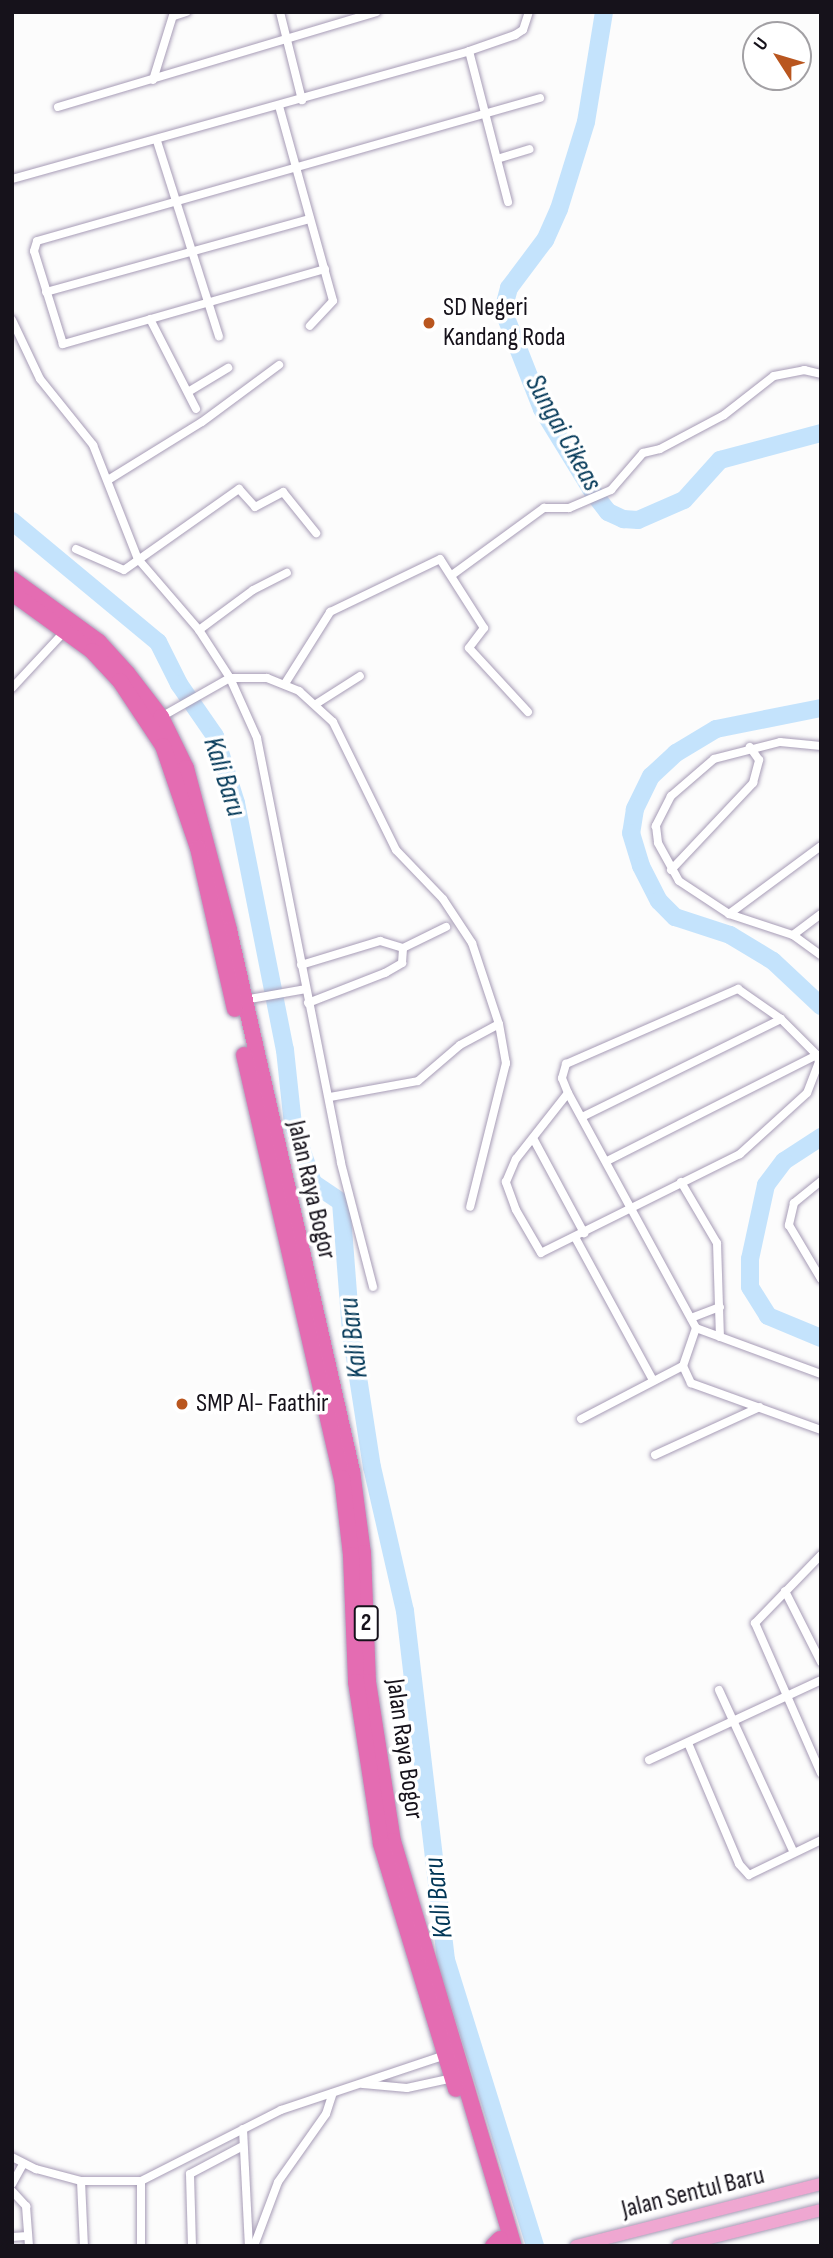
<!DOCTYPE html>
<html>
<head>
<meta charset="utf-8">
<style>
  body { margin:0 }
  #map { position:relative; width:833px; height:2258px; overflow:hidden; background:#fcfcfc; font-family:"Sofia Sans Condensed",sans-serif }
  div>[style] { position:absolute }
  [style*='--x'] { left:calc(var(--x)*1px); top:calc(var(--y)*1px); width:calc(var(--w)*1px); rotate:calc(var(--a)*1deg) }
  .river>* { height:18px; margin:-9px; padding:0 9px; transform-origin:9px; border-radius:9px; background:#c4e3fc }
  .roads { filter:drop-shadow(0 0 2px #a79cb6) drop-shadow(0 0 2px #a79cb6) }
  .street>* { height:8px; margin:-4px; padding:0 4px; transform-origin:4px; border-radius:4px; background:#fff }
  .primary>* { height:12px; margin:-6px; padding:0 6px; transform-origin:6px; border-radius:6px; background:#efa7d1 }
  .highway>* { height:16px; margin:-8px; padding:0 8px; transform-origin:8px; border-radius:8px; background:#e46cb2 }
  .dots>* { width:19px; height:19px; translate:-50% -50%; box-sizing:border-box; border:4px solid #fff; border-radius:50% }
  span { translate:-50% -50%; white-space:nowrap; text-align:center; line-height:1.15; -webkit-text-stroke:7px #fff; paint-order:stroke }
  .shield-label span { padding:2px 5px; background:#fff; border:2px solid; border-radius:5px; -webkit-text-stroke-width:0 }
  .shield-label { font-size:24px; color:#16121b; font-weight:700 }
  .poi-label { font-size:26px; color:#16121b }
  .left { translate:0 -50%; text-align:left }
  .street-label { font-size:26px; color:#16121b }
  .water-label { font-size:28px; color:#003656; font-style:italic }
  .frame { position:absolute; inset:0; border:14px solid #16121b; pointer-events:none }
  .north { position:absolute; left:742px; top:21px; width:70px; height:70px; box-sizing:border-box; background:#fff; border:2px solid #a2a0a4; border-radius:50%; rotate:307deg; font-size:19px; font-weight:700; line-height:28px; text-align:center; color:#16121b }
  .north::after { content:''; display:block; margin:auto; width:24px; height:32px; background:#b9561f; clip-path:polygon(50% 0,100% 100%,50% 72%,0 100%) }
</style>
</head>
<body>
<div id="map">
  <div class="river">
    <i style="--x:604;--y:12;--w:111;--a:99.3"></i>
    <i style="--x:586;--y:122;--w:91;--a:107.2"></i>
    <i style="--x:559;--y:209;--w:34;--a:114"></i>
    <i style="--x:545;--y:240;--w:60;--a:126.9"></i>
    <i style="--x:509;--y:288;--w:23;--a:105"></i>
    <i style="--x:503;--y:310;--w:106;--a:68.5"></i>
    <i style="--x:542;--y:409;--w:100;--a:58.5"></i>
    <i style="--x:594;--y:494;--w:23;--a:52"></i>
    <i style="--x:608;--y:512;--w:17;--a:25"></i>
    <i style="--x:623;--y:519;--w:15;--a:4"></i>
    <i style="--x:638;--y:520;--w:50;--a:-23.5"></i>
    <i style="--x:684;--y:500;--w:54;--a:-48"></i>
    <i style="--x:720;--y:460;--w:105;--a:-15"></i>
    <i style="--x:12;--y:521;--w:190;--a:39.7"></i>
    <i style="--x:158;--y:642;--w:47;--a:63.4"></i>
    <i style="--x:179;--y:684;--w:63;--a:55.3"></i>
    <i style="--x:215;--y:736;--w:70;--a:72.6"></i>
    <i style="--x:236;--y:803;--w:252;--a:78.8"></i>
    <i style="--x:285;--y:1050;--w:75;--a:83.9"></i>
    <i style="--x:293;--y:1125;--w:61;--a:71"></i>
    <i style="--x:313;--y:1183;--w:34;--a:34"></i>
    <i style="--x:341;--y:1202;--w:130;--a:85.6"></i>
    <i style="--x:351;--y:1332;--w:137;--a:81.2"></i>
    <i style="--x:372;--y:1467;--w:148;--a:77.1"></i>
    <i style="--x:405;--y:1611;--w:351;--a:83.3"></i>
    <i style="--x:446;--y:1960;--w:300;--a:72.7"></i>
    <i style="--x:821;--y:708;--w:107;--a:168.7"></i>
    <i style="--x:716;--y:729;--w:47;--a:149"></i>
    <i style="--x:676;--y:753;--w:34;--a:137"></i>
    <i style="--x:651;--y:776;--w:37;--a:116"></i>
    <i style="--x:635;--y:809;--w:24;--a:99"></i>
    <i style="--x:631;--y:833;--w:34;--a:73"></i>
    <i style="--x:641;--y:866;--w:39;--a:63"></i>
    <i style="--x:659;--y:901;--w:23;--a:45"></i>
    <i style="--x:675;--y:917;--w:58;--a:18.1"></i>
    <i style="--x:730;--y:935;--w:50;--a:31.2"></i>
    <i style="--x:773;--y:961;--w:66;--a:43.2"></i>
    <i style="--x:821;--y:1137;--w:44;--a:147"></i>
    <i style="--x:784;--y:1161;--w:30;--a:127"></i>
    <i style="--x:766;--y:1185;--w:76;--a:102.2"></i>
    <i style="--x:750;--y:1259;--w:28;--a:90"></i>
    <i style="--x:750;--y:1287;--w:34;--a:58"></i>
    <i style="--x:768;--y:1316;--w:57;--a:22.5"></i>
  </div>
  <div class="roads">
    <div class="street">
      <i style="--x:280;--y:12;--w:91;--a:76"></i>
      <i style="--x:174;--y:16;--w:13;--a:-18"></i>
      <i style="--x:469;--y:51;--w:156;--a:75.5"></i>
      <i style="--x:153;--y:80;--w:71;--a:-72.8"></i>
      <i style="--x:279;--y:106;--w:202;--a:74.5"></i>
      <i style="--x:333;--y:301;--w:34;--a:133"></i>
      <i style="--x:58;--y:107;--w:332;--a:-16.6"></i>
      <i style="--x:157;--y:141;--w:205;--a:72.4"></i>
      <i style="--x:497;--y:159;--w:34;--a:-17"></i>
      <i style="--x:12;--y:179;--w:475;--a:-15.6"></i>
      <i style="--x:469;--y:51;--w:49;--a:-19.2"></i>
      <i style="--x:515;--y:35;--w:9;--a:-32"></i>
      <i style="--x:523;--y:30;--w:19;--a:-72"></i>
      <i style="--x:325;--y:269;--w:273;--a:164"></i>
      <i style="--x:63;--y:344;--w:97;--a:-107.3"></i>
      <i style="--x:34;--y:251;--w:10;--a:-73"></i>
      <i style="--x:37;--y:241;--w:523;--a:-15.87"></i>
      <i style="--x:46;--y:292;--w:274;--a:-15.5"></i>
      <i style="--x:150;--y:319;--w:101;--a:62.9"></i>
      <i style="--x:12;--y:320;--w:65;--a:64.6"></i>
      <i style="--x:40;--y:379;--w:85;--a:51.2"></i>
      <i style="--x:93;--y:445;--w:123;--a:68.5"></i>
      <i style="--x:138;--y:559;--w:94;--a:49.3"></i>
      <i style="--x:199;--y:630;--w:57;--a:57.1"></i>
      <i style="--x:230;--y:678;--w:66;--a:65.8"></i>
      <i style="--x:257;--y:738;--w:433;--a:78.8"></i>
      <i style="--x:341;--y:1163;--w:128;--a:75.5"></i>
      <i style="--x:188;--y:392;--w:47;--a:-31"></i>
      <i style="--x:108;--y:480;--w:110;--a:-31.7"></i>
      <i style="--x:202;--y:422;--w:96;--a:-36.5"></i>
      <i style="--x:76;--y:549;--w:52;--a:23.6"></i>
      <i style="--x:124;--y:570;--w:141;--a:-35.2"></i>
      <i style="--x:239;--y:489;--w:24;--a:48"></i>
      <i style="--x:255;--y:507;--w:32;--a:-28"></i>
      <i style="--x:283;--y:492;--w:53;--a:51.2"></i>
      <i style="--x:452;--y:575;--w:114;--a:-36.1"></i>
      <i style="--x:544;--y:508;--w:25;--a:0"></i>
      <i style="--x:569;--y:508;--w:46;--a:-23.2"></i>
      <i style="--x:611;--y:490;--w:49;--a:-49.1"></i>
      <i style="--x:643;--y:453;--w:17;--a:-13"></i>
      <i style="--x:660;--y:449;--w:72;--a:-28"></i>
      <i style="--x:724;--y:415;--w:63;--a:-38"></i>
      <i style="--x:774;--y:376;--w:31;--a:-11"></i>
      <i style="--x:804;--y:370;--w:17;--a:13"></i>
      <i style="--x:199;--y:630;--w:67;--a:-36.5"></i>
      <i style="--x:253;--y:590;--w:38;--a:-27"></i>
      <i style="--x:286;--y:682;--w:83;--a:-57.8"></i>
      <i style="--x:330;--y:612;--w:122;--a:-25.7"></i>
      <i style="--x:440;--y:559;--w:82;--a:57.5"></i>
      <i style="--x:484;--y:628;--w:25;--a:127"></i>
      <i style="--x:469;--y:648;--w:87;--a:47.3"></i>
      <i style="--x:12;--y:688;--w:78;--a:-47.1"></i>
      <i style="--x:316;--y:704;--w:52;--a:-32.5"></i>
      <i style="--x:161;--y:717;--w:79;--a:-29.5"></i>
      <i style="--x:230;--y:678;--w:37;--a:0"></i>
      <i style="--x:267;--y:678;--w:35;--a:22"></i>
      <i style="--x:299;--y:691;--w:46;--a:42.4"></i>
      <i style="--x:333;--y:722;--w:143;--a:63.8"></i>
      <i style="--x:396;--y:850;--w:68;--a:46.2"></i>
      <i style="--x:443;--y:899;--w:53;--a:56.6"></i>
      <i style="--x:472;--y:943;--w:85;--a:71.6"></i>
      <i style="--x:499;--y:1024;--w:40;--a:80"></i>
      <i style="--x:506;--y:1063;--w:148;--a:104"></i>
      <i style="--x:821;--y:746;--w:41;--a:-174.4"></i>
      <i style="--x:780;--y:742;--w:68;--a:165.6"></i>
      <i style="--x:714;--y:759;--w:57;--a:139.3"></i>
      <i style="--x:671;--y:796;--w:34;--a:117"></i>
      <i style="--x:656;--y:826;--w:17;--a:83"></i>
      <i style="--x:658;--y:843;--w:43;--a:61.1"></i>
      <i style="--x:679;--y:881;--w:60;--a:33.4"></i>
      <i style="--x:729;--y:914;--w:67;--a:18.2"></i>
      <i style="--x:793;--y:935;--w:34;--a:36"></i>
      <i style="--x:671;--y:870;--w:120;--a:-46.7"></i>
      <i style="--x:753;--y:783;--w:24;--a:-75"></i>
      <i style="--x:759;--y:760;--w:16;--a:-125"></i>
      <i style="--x:729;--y:914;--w:114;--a:-36.5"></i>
      <i style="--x:793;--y:935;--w:35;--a:-37"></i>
      <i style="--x:301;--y:965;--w:83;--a:-16.9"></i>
      <i style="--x:380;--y:941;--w:24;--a:17"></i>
      <i style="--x:403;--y:948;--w:48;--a:-26"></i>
      <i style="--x:738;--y:989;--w:52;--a:34.9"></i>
      <i style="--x:781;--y:1019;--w:51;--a:45"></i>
      <i style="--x:817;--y:1055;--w:7;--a:74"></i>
      <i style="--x:819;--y:1062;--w:33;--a:111"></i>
      <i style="--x:807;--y:1093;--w:91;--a:137.7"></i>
      <i style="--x:740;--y:1154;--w:222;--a:153.6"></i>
      <i style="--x:541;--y:1253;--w:50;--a:-120.2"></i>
      <i style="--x:516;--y:1210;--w:30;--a:-110"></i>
      <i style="--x:506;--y:1182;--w:25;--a:-67"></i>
      <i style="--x:516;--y:1159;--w:84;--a:-51.8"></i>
      <i style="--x:568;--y:1093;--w:16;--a:-112"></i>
      <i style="--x:562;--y:1078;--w:15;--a:-74"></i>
      <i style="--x:566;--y:1064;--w:188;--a:-23.6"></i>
      <i style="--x:244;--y:1000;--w:63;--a:-10.1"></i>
      <i style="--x:308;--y:1003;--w:83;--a:-21.3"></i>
      <i style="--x:385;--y:973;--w:20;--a:-30"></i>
      <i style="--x:402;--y:963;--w:15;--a:-86"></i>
      <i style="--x:568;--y:1093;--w:268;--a:61.4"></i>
      <i style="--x:696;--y:1328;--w:40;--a:108.9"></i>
      <i style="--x:683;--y:1366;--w:19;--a:65"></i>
      <i style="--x:691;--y:1383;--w:138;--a:19.9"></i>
      <i style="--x:330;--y:1097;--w:89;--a:-10.3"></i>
      <i style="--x:418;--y:1081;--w:55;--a:-40.6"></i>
      <i style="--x:460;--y:1045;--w:44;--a:-28.3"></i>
      <i style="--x:582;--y:1117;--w:222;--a:-26.2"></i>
      <i style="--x:534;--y:1140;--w:106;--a:61.7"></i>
      <i style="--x:607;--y:1161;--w:235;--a:-26.8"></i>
      <i style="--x:821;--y:1181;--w:35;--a:141"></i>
      <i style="--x:794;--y:1203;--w:23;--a:103"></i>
      <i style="--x:789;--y:1225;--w:63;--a:59.3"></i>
      <i style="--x:681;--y:1182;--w:71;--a:59.5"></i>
      <i style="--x:717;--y:1243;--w:94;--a:88.2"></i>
      <i style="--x:576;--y:1239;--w:161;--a:61.4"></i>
      <i style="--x:691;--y:1318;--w:31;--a:-21"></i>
      <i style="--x:696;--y:1328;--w:133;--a:20.2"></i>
      <i style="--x:581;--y:1419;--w:115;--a:-27.5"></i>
      <i style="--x:655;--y:1455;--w:115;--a:-24.6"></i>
      <i style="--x:821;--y:1555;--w:95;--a:134.1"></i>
      <i style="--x:755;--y:1623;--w:164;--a:66.3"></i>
      <i style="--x:785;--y:1591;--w:80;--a:63.1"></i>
      <i style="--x:719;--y:1690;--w:179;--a:65.3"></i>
      <i style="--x:688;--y:1743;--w:131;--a:67.1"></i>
      <i style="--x:739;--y:1864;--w:15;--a:48"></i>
      <i style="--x:749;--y:1875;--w:80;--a:-25.9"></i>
      <i style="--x:649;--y:1760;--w:190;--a:-24.9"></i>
      <i style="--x:363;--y:2084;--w:44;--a:5.2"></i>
      <i style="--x:407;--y:2088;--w:47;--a:-12.3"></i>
      <i style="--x:243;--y:2129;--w:117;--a:87.1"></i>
      <i style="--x:12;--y:2157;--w:27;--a:27"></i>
      <i style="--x:36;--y:2169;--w:47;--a:14.9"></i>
      <i style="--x:81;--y:2181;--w:60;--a:0"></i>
      <i style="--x:141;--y:2181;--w:157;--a:-26.9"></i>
      <i style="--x:281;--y:2110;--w:173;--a:-18.5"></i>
      <i style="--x:81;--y:2181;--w:65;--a:87.4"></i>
      <i style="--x:141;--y:2181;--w:65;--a:90"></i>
      <i style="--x:12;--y:2184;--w:23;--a:-61"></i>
      <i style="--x:12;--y:2191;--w:21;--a:47"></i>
      <i style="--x:26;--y:2206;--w:40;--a:85.7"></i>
      <i style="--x:12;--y:2237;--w:16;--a:-4"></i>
      <i style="--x:192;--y:2246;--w:72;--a:-91.6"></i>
      <i style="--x:190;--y:2174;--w:58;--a:-27.9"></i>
      <i style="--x:254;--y:2246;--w:68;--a:-69.4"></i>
      <i style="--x:278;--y:2182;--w:83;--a:-54.8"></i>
      <i style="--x:326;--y:2114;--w:22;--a:-72"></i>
    </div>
    <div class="primary">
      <i style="--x:576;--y:2246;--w:253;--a:-14.2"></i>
      <i style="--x:678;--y:2246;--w:147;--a:-14.1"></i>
    </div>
    <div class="highway">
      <i style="--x:12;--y:579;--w:107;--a:35.9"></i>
      <i style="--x:99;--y:642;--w:42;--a:47.9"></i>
      <i style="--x:127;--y:673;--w:56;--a:52.3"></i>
      <i style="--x:161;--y:717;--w:57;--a:63.9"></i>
      <i style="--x:186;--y:768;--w:168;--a:75.1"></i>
      <i style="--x:229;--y:930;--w:555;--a:77.19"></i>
      <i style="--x:352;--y:1471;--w:83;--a:82.4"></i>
      <i style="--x:363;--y:1553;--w:129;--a:87.8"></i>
      <i style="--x:368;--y:1682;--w:161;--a:81.1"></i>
      <i style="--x:393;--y:1841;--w:423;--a:73.4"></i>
      <i style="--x:12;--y:593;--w:99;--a:35.9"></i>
      <i style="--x:92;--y:651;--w:41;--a:47"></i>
      <i style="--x:120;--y:681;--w:78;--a:56.5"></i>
      <i style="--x:163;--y:746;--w:108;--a:71.1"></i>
      <i style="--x:198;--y:848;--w:165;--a:77.1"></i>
      <i style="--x:244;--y:1055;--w:434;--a:77"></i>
      <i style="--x:342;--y:1478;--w:78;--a:83.3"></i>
      <i style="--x:351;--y:1555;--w:127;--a:87.7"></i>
      <i style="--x:356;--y:1682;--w:164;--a:81.2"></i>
      <i style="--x:381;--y:1844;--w:256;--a:73"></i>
      <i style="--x:493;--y:2246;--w:10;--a:-45"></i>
    </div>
  </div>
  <div class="dots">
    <i style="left:429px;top:323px;background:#b9561f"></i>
    <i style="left:182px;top:1404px;background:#b9561f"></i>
  </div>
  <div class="shield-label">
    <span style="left:366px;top:1623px">2</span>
  </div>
  <div class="poi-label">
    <span class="left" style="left:443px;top:323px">SD Negeri<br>Kandang Roda</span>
    <span class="left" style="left:196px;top:1404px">SMP Al- Faathir</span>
  </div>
  <div class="street-label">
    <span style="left:311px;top:1190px;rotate:77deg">Jalan Raya Bogor</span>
    <span style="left:404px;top:1749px;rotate:82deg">Jalan Raya Bogor</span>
    <span style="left:693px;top:2193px;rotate:-14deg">Jalan Sentul Baru</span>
  </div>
  <div class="water-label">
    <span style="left:563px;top:433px;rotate:61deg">Sungai Cikeas</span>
    <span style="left:224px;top:777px;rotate:72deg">Kali Baru</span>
    <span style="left:354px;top:1338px;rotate:-97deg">Kali Baru</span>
    <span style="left:439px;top:1898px;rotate:-97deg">Kali Baru</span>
  </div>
  <div class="frame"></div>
  <div class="north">U</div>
</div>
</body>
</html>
